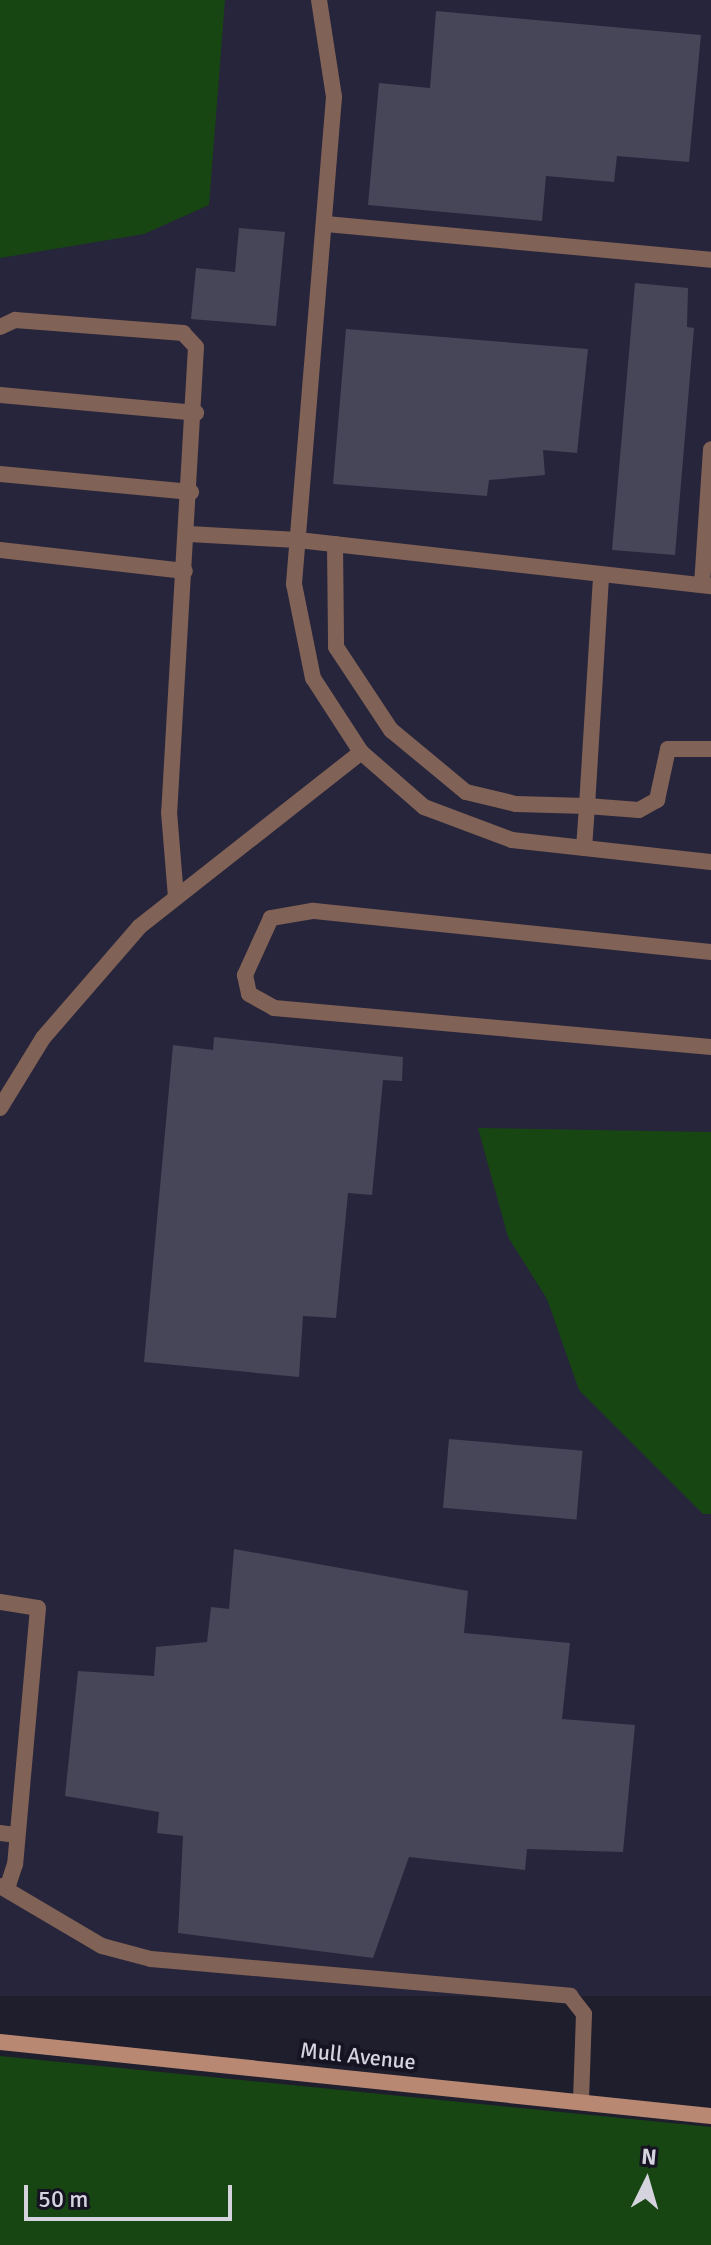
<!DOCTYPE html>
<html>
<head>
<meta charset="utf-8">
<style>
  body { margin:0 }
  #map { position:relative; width:711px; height:2245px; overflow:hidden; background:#1f1e2d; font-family:Signika,sans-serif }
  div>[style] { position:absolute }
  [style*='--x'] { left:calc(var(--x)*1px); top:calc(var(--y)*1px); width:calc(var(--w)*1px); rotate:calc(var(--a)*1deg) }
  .built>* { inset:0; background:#27253b; transform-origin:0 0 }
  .green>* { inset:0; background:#174613 }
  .building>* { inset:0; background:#474658; transform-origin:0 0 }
  .lane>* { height:16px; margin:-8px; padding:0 8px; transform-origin:8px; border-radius:8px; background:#816256 }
  .secondary>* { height:16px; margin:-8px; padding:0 8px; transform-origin:8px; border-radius:8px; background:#b98873 }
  span { translate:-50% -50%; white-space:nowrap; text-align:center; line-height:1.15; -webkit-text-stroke:8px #161423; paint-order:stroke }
  .street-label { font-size:22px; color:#d4d3de }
  .north { position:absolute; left:607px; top:2141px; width:80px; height:80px; -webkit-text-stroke:6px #161423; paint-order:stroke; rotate:5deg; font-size:22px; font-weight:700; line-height:32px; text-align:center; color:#d4d3de }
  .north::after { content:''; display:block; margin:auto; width:28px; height:36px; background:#d4d3de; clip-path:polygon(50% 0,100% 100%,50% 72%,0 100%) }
  .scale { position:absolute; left:24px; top:2185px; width:208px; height:36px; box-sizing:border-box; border:4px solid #d4d3de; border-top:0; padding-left:10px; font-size:24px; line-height:28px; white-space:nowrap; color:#d4d3de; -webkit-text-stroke:6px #161423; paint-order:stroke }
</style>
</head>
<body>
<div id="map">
  <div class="built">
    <i style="left:0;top:0;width:711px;height:1996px"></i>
  </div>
  <div class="green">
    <i style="clip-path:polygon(0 0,225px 0,209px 205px,144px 234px,0 258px)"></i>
    <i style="clip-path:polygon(478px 1128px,711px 1132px,711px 1514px,703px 1514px,579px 1390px,547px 1299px,508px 1237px)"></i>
    <i style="clip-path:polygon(0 2056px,711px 2127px,711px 2245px,0 2245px)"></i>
  </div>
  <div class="building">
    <i style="clip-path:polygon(436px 11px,701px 35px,689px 162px,617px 156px,614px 182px,546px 176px,542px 221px,368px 205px,379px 83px,430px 88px)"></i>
    <i style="clip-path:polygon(239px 228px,285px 232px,276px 326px,191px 319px,196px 268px,235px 272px)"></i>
    <i style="clip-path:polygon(635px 283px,688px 288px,687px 327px,694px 328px,675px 555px,612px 550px)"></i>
    <i style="clip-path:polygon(346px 329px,588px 349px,577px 453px,543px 450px,545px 475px,489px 480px,487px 496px,333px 484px)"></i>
    <i style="clip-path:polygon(214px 1037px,403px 1057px,402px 1081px,383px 1080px,372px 1195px,348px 1193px,336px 1318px,303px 1316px,299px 1377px,144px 1362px,173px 1045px,213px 1050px)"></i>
    <i style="left:449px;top:1439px;width:134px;height:69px;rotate:5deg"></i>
    <i style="clip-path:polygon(234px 1549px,468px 1591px,464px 1633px,570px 1643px,562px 1719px,635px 1725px,623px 1852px,527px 1849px,525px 1870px,409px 1857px,373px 1958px,178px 1933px,183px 1836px,157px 1833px,159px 1812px,65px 1796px,78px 1671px,154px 1676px,156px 1647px,207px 1642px,211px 1607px,229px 1609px)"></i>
  </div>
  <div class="lane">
    <i style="--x:319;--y:0;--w:98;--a:81.2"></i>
    <i style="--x:334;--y:97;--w:489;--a:94.7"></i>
    <i style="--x:294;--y:584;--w:96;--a:78.6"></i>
    <i style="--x:313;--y:678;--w:88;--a:57"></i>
    <i style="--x:361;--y:752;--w:84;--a:41.1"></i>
    <i style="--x:424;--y:807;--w:94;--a:20.6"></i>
    <i style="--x:512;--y:840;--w:200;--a:6.3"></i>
    <i style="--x:326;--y:224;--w:387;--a:5.3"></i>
    <i style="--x:0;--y:327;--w:17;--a:-25"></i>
    <i style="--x:15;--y:320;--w:169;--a:4.4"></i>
    <i style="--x:183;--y:333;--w:19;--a:47"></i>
    <i style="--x:196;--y:347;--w:466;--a:93.3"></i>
    <i style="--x:169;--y:812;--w:85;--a:85.3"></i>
    <i style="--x:0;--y:395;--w:197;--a:5.2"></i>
    <i style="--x:0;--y:474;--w:192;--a:5.4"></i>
    <i style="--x:189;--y:534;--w:109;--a:3.2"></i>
    <i style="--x:298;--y:540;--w:416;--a:6.4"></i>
    <i style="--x:335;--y:544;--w:103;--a:89.4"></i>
    <i style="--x:336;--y:647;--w:100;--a:56.5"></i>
    <i style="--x:391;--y:730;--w:97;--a:39.6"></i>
    <i style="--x:466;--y:792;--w:51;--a:13.5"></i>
    <i style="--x:516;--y:804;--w:71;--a:1.6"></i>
    <i style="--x:587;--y:806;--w:231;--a:-86.5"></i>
    <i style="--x:0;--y:550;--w:186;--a:6.5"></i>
    <i style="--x:702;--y:585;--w:136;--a:-86.2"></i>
    <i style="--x:584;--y:848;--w:42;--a:-85.9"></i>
    <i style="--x:587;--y:806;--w:52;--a:4.4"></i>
    <i style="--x:639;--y:810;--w:21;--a:-29"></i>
    <i style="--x:657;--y:800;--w:52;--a:-77.8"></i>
    <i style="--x:668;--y:749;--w:43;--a:0"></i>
    <i style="--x:711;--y:952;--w:401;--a:-174.1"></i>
    <i style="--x:312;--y:911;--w:42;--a:170.3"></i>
    <i style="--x:271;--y:918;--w:63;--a:114.5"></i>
    <i style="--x:245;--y:975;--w:19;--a:78"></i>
    <i style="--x:249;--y:994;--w:29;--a:29"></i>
    <i style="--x:274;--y:1008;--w:439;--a:5.1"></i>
    <i style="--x:0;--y:1108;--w:82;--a:-58.4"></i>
    <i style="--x:43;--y:1038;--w:147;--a:-49.1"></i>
    <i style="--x:139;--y:927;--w:283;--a:-38.2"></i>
    <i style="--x:0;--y:1602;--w:38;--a:9"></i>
    <i style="--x:38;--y:1608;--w:257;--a:95.1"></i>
    <i style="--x:15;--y:1864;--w:25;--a:108"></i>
    <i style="--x:0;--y:1833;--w:17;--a:7"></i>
    <i style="--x:0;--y:1886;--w:118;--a:30.5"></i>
    <i style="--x:102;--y:1946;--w:51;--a:14.9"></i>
    <i style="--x:151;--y:1959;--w:421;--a:5"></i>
    <i style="--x:570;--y:1996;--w:23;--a:52"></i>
    <i style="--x:584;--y:2014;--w:88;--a:92"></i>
  </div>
  <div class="secondary">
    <i style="--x:0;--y:2042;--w:715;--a:5.94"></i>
  </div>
  <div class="street-label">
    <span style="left:358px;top:2056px;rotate:6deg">Mull Avenue</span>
  </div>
  <div class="north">N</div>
  <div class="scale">50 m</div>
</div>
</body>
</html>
